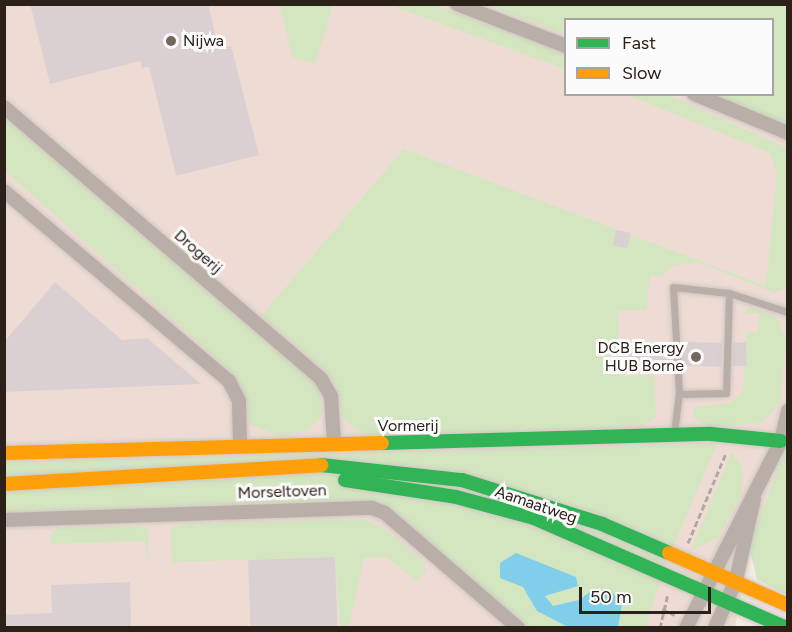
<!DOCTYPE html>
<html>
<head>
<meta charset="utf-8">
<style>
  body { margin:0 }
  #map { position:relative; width:792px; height:632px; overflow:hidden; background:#f5ebe4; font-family:Figtree,sans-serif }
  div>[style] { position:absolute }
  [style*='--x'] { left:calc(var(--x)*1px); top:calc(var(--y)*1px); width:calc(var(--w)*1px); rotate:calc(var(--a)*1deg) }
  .commercial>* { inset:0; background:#eedcd4 }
  .green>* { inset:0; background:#d3e6c0 }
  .water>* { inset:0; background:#81ceea }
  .building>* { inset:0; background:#dbd0d1; transform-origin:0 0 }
  .path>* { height:3px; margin-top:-1.5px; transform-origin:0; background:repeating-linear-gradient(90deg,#b2a8a3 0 6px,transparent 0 9px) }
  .roads { filter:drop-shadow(0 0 2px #cfc7c1) drop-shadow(0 0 2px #cfc7c1) }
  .lane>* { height:7px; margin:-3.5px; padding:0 3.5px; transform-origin:3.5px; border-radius:3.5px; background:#baafa8 }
  .street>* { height:14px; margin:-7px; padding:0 7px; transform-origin:7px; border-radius:7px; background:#baafa8 }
  .fast>* { height:14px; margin:-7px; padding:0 7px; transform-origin:7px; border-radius:7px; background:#30b455 }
  .slow>* { height:14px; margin:-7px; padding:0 7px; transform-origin:7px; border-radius:7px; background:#ff9f0a }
  .dots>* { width:16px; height:16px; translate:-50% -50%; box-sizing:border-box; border:3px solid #fbfbfb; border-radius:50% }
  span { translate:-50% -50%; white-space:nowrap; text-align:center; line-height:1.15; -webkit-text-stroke:6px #fbfbfb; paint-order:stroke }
  .poi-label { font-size:16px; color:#2c2119 }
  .left { translate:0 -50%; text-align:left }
  .right { translate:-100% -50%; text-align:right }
  .street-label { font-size:16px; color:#2c2119 }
  .frame { position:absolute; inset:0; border:6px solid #2c2119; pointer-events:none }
  .legend { position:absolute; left:564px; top:18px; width:210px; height:78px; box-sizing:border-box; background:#fbfbfb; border:2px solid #a8a4a1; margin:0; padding:8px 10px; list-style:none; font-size:18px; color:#2c2119 }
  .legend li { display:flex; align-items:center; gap:12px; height:30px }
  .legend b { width:30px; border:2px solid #a8a4a1 }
  .scale { position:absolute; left:579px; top:587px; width:132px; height:27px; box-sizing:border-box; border:3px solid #2c2119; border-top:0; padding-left:8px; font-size:18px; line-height:21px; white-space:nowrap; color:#2c2119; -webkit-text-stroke:4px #fbfbfb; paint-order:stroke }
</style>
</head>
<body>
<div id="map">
  <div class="commercial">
    <i style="clip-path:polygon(4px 5px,487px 5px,565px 34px,566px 94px,713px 95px,787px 129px,787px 443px,749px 547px,735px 627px,5px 627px)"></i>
  </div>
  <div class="green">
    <i style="clip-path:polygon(280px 5px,333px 5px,315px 64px,292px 57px)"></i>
    <i style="clip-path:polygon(390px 5px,434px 5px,551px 47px,565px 53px,565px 69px)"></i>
    <i style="clip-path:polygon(487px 5px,787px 5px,787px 129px,713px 95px,772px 94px,772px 20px,566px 20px,565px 34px)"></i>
    <i style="clip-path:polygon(628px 95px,668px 95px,787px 148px,787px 287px,775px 293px,700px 263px,674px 265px,661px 276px,650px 276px,647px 310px,618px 311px,620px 376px,654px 375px,656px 418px,639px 428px,374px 435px,361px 433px,341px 416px,338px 389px,328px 373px,261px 316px,404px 149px,766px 286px,777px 174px,770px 153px)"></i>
    <i style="clip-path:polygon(5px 118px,319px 387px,322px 415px,310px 429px,282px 437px,250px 424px,235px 375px,5px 171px)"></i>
    <i style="clip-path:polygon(750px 307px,776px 316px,786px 340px,780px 403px,761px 423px,710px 427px,694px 418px,693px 407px,730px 403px,743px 392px,746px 333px,758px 332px,758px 313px,743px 314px)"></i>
    <i style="clip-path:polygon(787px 443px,787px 595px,757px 579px,749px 547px)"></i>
    <i style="clip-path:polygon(717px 444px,665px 566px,645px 628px,529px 627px,392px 510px,372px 500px,5px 512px,4px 462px)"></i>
    <i style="clip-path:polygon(732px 452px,742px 467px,742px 492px,718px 538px,691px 550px)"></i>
    <i style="clip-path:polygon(365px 519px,389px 532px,424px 562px,426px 571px,417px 582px,387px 557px,364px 558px,349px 627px,340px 627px,335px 557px,172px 562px,170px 530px,181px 524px)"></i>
    <i style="clip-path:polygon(140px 526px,149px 530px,147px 563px,145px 541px,52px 544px,50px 535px,57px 528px)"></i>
  </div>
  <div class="water">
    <i style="clip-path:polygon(516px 553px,576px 577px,578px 586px,545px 596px,553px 606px,579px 600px,594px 589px,611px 591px,622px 604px,618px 627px,568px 627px,537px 611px,523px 587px,500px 578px,500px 563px)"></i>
  </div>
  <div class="building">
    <i style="clip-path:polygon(30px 4px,208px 4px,219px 49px,231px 46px,259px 155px,176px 176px,149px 67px,142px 68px,140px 61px,50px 84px)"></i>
    <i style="left:616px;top:230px;width:15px;height:16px;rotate:11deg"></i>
    <i style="clip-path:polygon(55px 282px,122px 340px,147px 338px,201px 384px,4px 392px,4px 342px)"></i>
    <i style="clip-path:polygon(746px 342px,747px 366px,732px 366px,733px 343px)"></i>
    <i style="left:722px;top:343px;width:24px;height:40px;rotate:92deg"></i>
    <i style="left:671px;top:345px;width:24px;height:52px;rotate:88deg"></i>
    <i style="left:335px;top:557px;width:70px;height:87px;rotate:88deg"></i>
    <i style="clip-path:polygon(130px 582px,131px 627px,4px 627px,4px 615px,52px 613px,51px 585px)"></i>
  </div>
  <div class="path">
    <i style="--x:688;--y:543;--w:98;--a:-67.1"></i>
    <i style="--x:662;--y:609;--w:14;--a:25"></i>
    <i style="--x:660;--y:628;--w:35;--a:-77"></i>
  </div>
  <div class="roads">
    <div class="lane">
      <i style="--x:679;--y:394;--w:47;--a:-1.2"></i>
      <i style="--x:726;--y:393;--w:100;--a:-88.3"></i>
      <i style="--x:674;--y:433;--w:39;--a:-83"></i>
      <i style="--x:679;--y:394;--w:107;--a:-93.2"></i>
      <i style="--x:673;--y:287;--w:56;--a:6.1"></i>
      <i style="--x:729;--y:293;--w:62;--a:17.9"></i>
    </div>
    <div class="street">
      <i style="--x:457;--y:4;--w:117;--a:21.1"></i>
      <i style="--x:694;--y:94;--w:102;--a:22.5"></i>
      <i style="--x:4;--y:107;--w:418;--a:40.6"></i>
      <i style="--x:321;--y:379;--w:20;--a:60"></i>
      <i style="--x:331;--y:396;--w:46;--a:86.3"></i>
      <i style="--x:4;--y:191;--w:294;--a:40.2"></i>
      <i style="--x:229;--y:381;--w:22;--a:63"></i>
      <i style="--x:239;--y:401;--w:44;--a:88.7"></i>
      <i style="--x:4;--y:520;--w:368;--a:-1.9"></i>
      <i style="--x:372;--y:508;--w:14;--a:21"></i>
      <i style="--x:385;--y:513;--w:176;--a:40.8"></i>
      <i style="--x:686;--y:628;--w:210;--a:-63.1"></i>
      <i style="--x:781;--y:441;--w:31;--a:-77"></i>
      <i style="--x:715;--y:628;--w:52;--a:-66.4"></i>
      <i style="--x:736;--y:580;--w:83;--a:-77.5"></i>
    </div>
    <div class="fast">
      <i style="--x:382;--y:443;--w:329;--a:-1.6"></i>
      <i style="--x:711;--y:434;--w:70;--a:5.7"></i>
      <i style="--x:321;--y:465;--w:142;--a:6.1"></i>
      <i style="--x:462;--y:480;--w:147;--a:17.4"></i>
      <i style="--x:602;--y:524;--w:73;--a:23.4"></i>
      <i style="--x:345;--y:480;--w:112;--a:8.7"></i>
      <i style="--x:456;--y:497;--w:81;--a:15.1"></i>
      <i style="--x:534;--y:518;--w:276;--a:23.5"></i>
    </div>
    <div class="slow">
      <i style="--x:4;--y:453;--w:378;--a:-1.5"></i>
      <i style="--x:4;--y:484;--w:318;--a:-3.4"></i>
      <i style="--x:669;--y:553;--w:130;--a:23.6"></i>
    </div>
  </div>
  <div class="dots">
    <i style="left:171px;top:41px;background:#726860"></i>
    <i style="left:696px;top:357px;background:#726860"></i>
  </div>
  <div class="poi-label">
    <span class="left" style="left:183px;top:41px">Nijwa</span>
    <span class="right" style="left:684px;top:357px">DCB Energy<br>HUB Borne</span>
  </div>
  <div class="street-label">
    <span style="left:198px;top:252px;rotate:41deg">Drogerij</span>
    <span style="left:408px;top:426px">Vormerij</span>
    <span style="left:282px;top:492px;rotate:-2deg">Morseltoven</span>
    <span style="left:536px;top:505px;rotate:19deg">Aamaatweg</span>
  </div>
  <div class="frame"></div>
  <ul class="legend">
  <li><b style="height:8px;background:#30b455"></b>Fast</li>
  <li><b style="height:8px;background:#ff9f0a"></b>Slow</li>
  </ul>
  <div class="scale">50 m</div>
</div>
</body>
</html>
